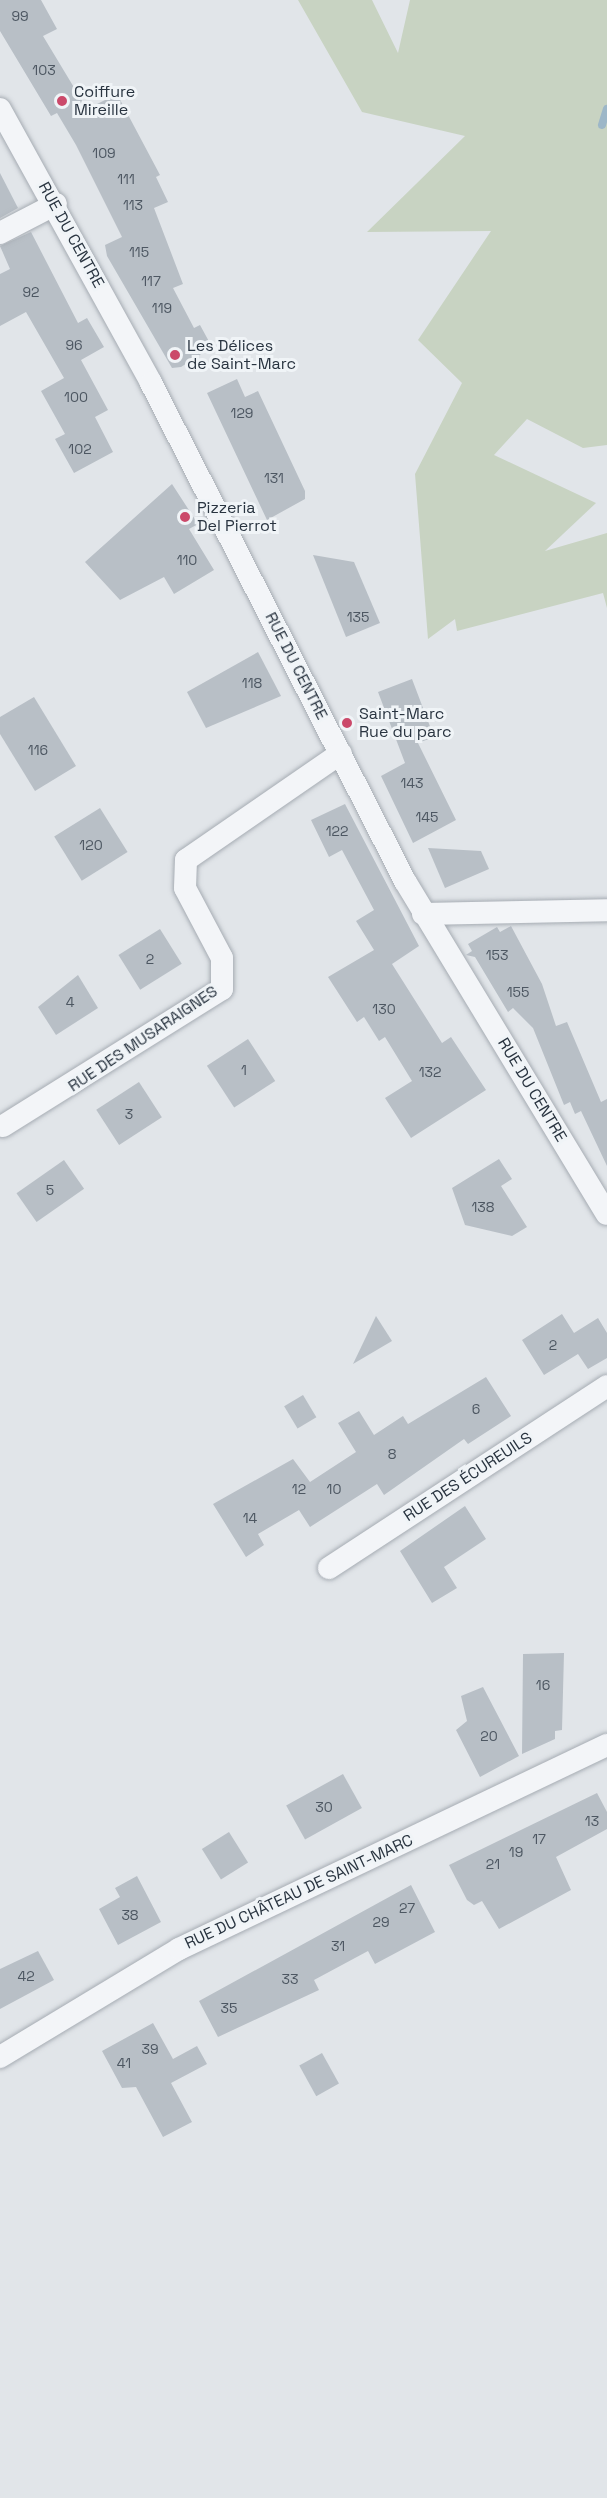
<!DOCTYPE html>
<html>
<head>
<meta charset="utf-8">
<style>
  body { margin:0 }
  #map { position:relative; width:607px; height:2498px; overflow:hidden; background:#e1e5e9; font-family:"Space Grotesk",sans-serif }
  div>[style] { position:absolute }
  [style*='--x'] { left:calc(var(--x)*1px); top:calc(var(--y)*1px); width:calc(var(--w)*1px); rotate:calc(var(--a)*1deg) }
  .green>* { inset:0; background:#c8d3c2 }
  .stream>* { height:8px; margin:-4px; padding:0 4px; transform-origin:4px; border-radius:4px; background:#9db7c8 }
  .building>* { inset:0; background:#b8bfc6; transform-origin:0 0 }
  .roads { filter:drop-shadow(0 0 2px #a6acb3) drop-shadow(0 0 2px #a6acb3) }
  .minor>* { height:22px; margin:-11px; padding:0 11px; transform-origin:11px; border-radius:11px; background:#f3f5f8 }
  .dots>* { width:16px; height:16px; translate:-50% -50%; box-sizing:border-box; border:3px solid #f0f4f7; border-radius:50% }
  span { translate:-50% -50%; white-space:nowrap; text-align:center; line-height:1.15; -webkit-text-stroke:6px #f0f4f7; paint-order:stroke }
  .number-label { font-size:14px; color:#4d5762 }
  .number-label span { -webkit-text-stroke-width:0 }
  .poi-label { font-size:16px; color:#293440 }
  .left { translate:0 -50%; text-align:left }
  .street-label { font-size:16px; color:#293440 }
</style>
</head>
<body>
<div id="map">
  <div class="green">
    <i style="clip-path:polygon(298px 0,372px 0,398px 53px,410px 0,607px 0,607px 445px,583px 448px,527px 419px,494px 455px,596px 503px,545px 551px,607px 533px,607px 608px,603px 593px,457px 631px,455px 619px,428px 639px,415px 474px,462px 383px,418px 340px,491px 231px,367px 232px,465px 136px,362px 112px)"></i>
  </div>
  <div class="stream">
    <i style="--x:602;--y:125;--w:17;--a:-73"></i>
  </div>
  <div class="building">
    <i style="clip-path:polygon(0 0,41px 0,57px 29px,43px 36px,87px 109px,117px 94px,160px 175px,156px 177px,168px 202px,154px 208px,183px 284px,173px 288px,194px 328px,200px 325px,212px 347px,181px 367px,172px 368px,107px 256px,105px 245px,122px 237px,76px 145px,57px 113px,51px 116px,0 31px)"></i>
    <i style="clip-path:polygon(0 173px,18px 208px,0 218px)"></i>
    <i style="clip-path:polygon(31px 232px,78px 323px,87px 318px,104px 347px,81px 360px,108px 410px,95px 417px,113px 452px,74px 473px,55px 439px,65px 434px,41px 391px,64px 378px,26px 312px,0 326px,0 274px,10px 269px,0 246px)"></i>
    <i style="clip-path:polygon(237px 379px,245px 397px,258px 391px,305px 491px,305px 499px,267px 520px,207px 393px)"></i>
    <i style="clip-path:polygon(172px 484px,198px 524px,189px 529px,214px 570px,174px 594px,164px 577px,120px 600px,85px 562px)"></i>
    <i style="clip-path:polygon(313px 555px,354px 562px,380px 623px,346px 637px)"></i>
    <i style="clip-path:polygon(258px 652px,281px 696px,206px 728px,187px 692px)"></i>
    <i style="clip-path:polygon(412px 679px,434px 737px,418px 743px,456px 820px,413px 843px,381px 776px,405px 763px,378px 692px)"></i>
    <i style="clip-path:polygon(34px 697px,76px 766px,35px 791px,0 734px,0 717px)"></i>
    <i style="clip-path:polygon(345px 804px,419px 946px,392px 964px,442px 1043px,451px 1037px,486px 1090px,411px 1138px,385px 1098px,412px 1081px,385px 1037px,379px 1041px,364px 1017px,357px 1022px,328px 977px,374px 950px,356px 921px,374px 910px,342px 850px,329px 857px,311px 820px)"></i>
    <i style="left:100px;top:808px;width:52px;height:54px;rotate:58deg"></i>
    <i style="clip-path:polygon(428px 848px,481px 851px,489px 869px,445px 888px)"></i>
    <i style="clip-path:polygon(511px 926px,542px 984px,556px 1026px,567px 1022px,601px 1102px,607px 1099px,607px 1166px,581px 1111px,575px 1114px,570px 1102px,564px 1105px,533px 1028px,513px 1008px,508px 1012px,475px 957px,466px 955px,472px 951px,468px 944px,497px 927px,500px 932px)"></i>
    <i style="left:160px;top:929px;width:41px;height:49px;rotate:58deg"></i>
    <i style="clip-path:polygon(78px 975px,98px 1008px,56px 1035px,38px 1007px)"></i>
    <i style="left:248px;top:1039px;width:50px;height:49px;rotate:57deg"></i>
    <i style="left:139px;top:1082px;width:42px;height:51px;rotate:57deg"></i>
    <i style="clip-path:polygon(499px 1159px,512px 1179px,501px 1186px,527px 1227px,512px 1236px,465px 1225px,452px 1188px)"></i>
    <i style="left:64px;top:1160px;width:35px;height:58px;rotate:55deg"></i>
    <i style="clip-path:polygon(562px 1314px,574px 1333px,598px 1318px,607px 1333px,607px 1358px,588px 1369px,578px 1354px,544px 1375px,522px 1340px)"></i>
    <i style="clip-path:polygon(376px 1316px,392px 1341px,353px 1364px)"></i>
    <i style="clip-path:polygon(486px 1377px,511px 1416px,468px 1444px,464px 1439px,384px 1495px,377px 1484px,310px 1527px,299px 1510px,258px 1534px,264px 1545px,246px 1557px,213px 1504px,293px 1459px,310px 1482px,356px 1452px,338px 1423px,359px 1411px,374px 1435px,403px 1416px,408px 1424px)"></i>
    <i style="left:303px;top:1395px;width:26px;height:22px;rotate:59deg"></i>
    <i style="clip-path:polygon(465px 1506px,486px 1539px,444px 1567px,457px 1588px,432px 1603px,400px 1551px)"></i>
    <i style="clip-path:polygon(564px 1653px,562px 1730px,555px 1731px,555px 1739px,522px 1754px,523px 1654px)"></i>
    <i style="clip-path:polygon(483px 1687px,519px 1756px,480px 1777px,456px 1730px,467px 1721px,461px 1696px)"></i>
    <i style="left:343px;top:1774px;width:39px;height:65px;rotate:61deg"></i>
    <i style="clip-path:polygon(597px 1793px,607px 1812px,607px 1829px,556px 1857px,571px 1890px,499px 1929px,482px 1901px,474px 1905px,467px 1900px,449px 1865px)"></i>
    <i style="left:229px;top:1832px;width:36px;height:32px;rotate:58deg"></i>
    <i style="clip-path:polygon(137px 1876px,161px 1922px,118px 1945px,99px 1909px,120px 1897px,115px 1888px)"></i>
    <i style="clip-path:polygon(411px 1885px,435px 1932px,375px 1964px,368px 1951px,314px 1980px,319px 1990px,218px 2037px,199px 2001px)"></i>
    <i style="clip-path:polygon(38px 1951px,54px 1980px,0 2009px,0 1969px)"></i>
    <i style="clip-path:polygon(153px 2023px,173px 2059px,197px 2046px,207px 2064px,171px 2083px,192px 2122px,163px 2137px,136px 2087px,122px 2088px,102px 2051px)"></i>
    <i style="left:322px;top:2053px;width:35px;height:26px;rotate:61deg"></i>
  </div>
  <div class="roads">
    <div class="minor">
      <i style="--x:0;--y:109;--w:313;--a:61.1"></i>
      <i style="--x:151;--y:383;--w:559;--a:62.98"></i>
      <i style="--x:405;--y:881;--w:389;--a:58.8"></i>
      <i style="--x:0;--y:233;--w:63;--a:-27.4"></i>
      <i style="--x:423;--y:914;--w:184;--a:-1.2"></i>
      <i style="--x:3;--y:1126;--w:258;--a:-32"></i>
      <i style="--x:222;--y:989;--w:31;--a:-90"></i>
      <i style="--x:222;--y:958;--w:79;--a:-117.9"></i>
      <i style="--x:185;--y:888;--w:28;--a:-88"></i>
      <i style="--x:186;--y:860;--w:188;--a:-34.6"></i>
      <i style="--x:329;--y:1568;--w:332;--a:-33.2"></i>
      <i style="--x:0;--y:2057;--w:209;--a:-31.1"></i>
      <i style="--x:179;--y:1949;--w:474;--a:-25.5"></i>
    </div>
  </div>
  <div class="dots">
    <i style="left:62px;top:101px;background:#cb496a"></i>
    <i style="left:175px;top:355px;background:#cb496a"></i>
    <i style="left:185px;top:517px;background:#cb496a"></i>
    <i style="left:347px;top:723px;background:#cb496a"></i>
  </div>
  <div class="number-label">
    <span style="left:20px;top:16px">99</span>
    <span style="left:44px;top:70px">103</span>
    <span style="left:104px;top:153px">109</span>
    <span style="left:126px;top:179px">111</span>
    <span style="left:133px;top:205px">113</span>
    <span style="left:139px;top:252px">115</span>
    <span style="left:151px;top:281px">117</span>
    <span style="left:31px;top:292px">92</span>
    <span style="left:162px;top:308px">119</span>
    <span style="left:74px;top:345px">96</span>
    <span style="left:76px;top:397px">100</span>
    <span style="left:242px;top:413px">129</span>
    <span style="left:80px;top:449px">102</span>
    <span style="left:274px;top:478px">131</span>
    <span style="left:187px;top:560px">110</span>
    <span style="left:358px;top:617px">135</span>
    <span style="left:252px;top:683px">118</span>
    <span style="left:38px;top:750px">116</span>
    <span style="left:412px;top:783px">143</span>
    <span style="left:427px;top:817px">145</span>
    <span style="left:337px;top:831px">122</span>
    <span style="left:91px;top:845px">120</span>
    <span style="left:497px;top:955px">153</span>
    <span style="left:150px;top:959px">2</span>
    <span style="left:518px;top:992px">155</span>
    <span style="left:70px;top:1002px">4</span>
    <span style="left:384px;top:1009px">130</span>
    <span style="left:244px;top:1070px">1</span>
    <span style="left:430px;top:1072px">132</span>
    <span style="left:129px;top:1114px">3</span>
    <span style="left:50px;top:1190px">5</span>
    <span style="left:483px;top:1207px">138</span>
    <span style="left:553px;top:1345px">2</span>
    <span style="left:476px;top:1409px">6</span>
    <span style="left:392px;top:1454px">8</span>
    <span style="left:299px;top:1489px">12</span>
    <span style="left:334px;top:1489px">10</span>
    <span style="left:250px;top:1518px">14</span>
    <span style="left:543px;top:1685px">16</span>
    <span style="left:489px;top:1736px">20</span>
    <span style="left:324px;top:1807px">30</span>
    <span style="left:592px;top:1821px">13</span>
    <span style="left:539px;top:1839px">17</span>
    <span style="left:516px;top:1852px">19</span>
    <span style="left:493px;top:1864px">21</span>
    <span style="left:407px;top:1908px">27</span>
    <span style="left:130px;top:1915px">38</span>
    <span style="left:381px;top:1922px">29</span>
    <span style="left:338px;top:1946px">31</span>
    <span style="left:26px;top:1976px">42</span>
    <span style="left:290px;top:1979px">33</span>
    <span style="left:229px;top:2008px">35</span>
    <span style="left:150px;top:2049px">39</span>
    <span style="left:124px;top:2063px">41</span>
  </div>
  <div class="poi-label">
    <span class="left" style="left:74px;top:101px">Coiffure<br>Mireille</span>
    <span class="left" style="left:187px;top:355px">Les Délices<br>de Saint-Marc</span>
    <span class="left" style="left:197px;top:517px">Pizzeria<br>Del Pierrot</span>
    <span class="left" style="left:359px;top:723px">Saint-Marc<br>Rue du parc</span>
  </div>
  <div class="street-label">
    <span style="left:71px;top:235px;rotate:61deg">RUE DU CENTRE</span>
    <span style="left:296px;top:666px;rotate:63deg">RUE DU CENTRE</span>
    <span style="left:143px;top:1039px;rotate:-34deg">RUE DES MUSARAIGNES</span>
    <span style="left:532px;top:1090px;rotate:59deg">RUE DU CENTRE</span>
    <span style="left:468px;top:1477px;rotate:-33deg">RUE DES ÉCUREUILS</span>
    <span style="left:299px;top:1892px;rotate:-25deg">RUE DU CHÂTEAU DE SAINT-MARC</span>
  </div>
</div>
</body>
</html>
